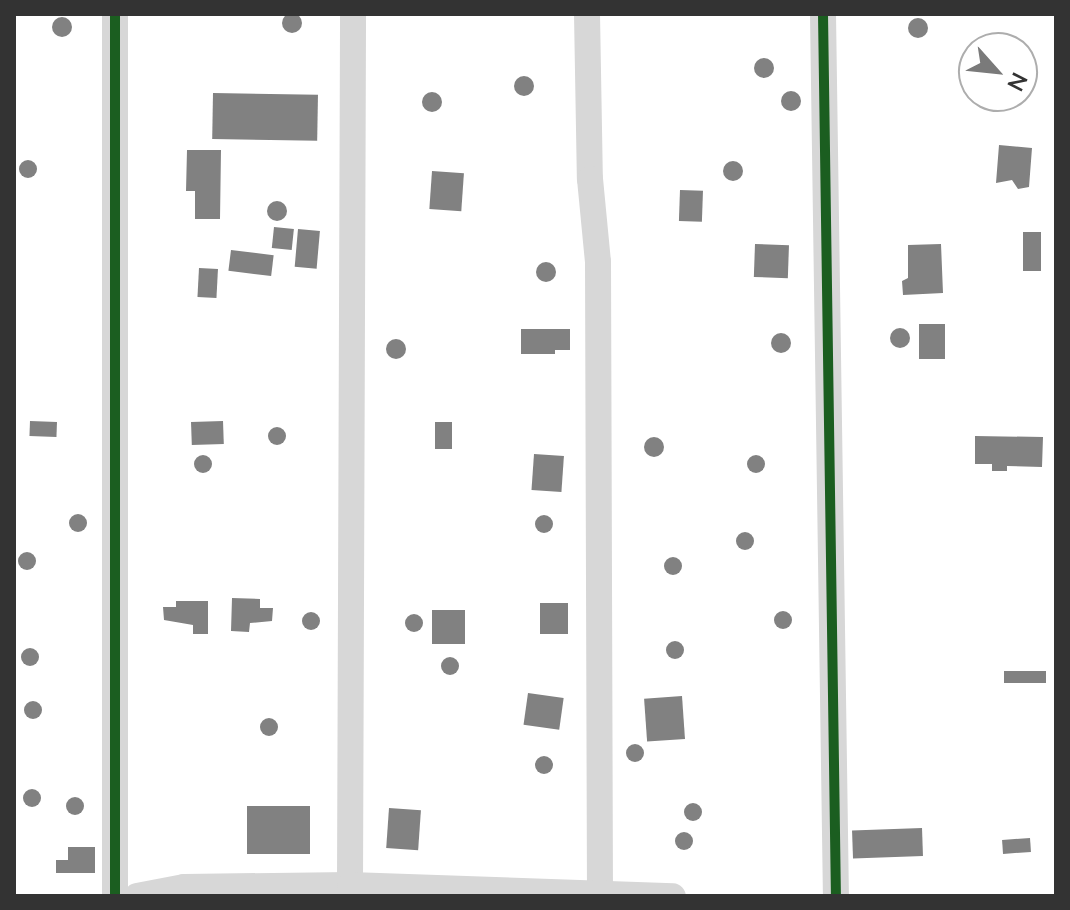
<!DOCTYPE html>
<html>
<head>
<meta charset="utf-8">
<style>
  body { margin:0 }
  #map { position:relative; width:1070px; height:910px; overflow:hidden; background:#fff; font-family:Lato,sans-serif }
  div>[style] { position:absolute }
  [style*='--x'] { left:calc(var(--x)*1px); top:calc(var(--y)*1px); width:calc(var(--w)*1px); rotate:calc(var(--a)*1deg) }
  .building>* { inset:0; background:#818181; transform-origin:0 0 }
  .round { border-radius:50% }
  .minor>* { height:26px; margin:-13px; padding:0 13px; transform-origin:13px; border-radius:13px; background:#d7d7d7 }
  .cycleway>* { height:10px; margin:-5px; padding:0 5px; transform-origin:5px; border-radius:5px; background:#1b5e20 }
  span { translate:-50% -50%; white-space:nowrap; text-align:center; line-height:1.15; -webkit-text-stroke:8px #fff; paint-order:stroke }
  .frame { position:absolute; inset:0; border:16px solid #333; pointer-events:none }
  .north { position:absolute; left:958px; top:32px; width:80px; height:80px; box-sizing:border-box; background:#fff; border:2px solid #adadad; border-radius:50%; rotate:117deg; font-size:22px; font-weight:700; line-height:32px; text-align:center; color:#333 }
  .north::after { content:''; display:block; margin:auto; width:28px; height:36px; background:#7a7a7a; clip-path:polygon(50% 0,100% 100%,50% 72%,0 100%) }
</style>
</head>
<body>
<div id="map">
  <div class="building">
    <i class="round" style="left:282px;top:13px;width:20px;height:20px"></i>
    <i class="round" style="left:52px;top:17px;width:20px;height:20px"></i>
    <i class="round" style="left:908px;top:18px;width:20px;height:20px"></i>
    <i class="round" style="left:754px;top:58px;width:20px;height:20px"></i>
    <i class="round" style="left:514px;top:76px;width:20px;height:20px"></i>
    <i class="round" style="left:781px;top:91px;width:20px;height:20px"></i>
    <i class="round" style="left:422px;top:92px;width:20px;height:20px"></i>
    <i style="left:213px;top:93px;width:105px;height:46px;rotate:1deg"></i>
    <i style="clip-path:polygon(999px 145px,1032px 148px,1029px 187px,1018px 189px,1012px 180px,996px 183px)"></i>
    <i style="clip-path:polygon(187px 150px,221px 150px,220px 219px,195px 219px,195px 191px,186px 191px)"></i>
    <i class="round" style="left:19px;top:160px;width:18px;height:18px"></i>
    <i class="round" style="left:723px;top:161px;width:20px;height:20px"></i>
    <i style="left:432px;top:171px;width:32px;height:38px;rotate:4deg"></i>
    <i style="left:680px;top:190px;width:23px;height:31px;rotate:2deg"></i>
    <i class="round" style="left:267px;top:201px;width:20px;height:20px"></i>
    <i style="left:274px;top:227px;width:20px;height:21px;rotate:6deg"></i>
    <i style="left:298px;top:229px;width:22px;height:38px;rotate:5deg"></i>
    <i style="left:1041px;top:232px;width:39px;height:18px;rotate:90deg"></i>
    <i style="left:755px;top:244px;width:34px;height:33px;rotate:2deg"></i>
    <i style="clip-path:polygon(941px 244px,943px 293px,903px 295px,902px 281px,908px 278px,908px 245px)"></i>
    <i style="left:231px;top:250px;width:43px;height:21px;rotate:7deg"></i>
    <i class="round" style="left:536px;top:262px;width:20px;height:20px"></i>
    <i style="left:199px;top:268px;width:19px;height:29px;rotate:3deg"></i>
    <i style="left:919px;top:324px;width:26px;height:35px"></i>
    <i class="round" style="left:890px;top:328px;width:20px;height:20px"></i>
    <i style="clip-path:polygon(521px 329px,570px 329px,570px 350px,555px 350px,555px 354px,521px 354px)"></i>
    <i class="round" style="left:771px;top:333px;width:20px;height:20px"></i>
    <i class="round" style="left:386px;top:339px;width:20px;height:20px"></i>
    <i style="left:30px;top:421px;width:27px;height:15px;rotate:2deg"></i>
    <i style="left:223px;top:421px;width:23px;height:32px;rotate:88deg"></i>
    <i style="left:435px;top:422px;width:17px;height:27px"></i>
    <i class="round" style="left:268px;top:427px;width:18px;height:18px"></i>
    <i style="clip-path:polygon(975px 436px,1043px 437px,1042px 467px,1007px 466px,1007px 471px,992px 471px,992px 464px,975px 464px)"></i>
    <i class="round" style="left:644px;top:437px;width:20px;height:20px"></i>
    <i style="left:534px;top:454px;width:30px;height:36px;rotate:4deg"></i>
    <i class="round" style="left:194px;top:455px;width:18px;height:18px"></i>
    <i class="round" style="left:747px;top:455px;width:18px;height:18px"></i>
    <i class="round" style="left:69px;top:514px;width:18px;height:18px"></i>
    <i class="round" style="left:535px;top:515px;width:18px;height:18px"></i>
    <i class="round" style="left:736px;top:532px;width:18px;height:18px"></i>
    <i class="round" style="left:18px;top:552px;width:18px;height:18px"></i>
    <i class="round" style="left:664px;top:557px;width:18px;height:18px"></i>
    <i style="clip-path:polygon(232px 598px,260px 599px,260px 608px,273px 608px,272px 621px,250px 623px,249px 632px,231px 631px)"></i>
    <i style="clip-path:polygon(176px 601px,208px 601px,208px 634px,193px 634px,193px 625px,164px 620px,163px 607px,176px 607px)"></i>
    <i style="left:540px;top:603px;width:28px;height:31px"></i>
    <i style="left:432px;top:610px;width:33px;height:34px"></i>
    <i class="round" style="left:774px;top:611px;width:18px;height:18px"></i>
    <i class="round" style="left:302px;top:612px;width:18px;height:18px"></i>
    <i class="round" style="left:405px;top:614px;width:18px;height:18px"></i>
    <i class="round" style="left:666px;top:641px;width:18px;height:18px"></i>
    <i class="round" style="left:21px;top:648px;width:18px;height:18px"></i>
    <i class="round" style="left:441px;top:657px;width:18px;height:18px"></i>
    <i style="left:1004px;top:671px;width:42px;height:12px"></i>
    <i style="left:528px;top:693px;width:36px;height:32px;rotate:8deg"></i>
    <i style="left:682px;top:696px;width:43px;height:38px;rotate:86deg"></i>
    <i class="round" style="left:24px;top:701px;width:18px;height:18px"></i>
    <i class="round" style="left:260px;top:718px;width:18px;height:18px"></i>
    <i class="round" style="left:626px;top:744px;width:18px;height:18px"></i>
    <i class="round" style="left:535px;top:756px;width:18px;height:18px"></i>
    <i class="round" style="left:23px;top:789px;width:18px;height:18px"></i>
    <i class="round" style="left:66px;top:797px;width:18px;height:18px"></i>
    <i class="round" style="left:684px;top:803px;width:18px;height:18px"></i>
    <i style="left:247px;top:806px;width:63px;height:48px"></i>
    <i style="left:389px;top:808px;width:32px;height:40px;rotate:4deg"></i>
    <i style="left:922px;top:828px;width:28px;height:70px;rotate:88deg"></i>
    <i class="round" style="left:675px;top:832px;width:18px;height:18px"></i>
    <i style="left:1030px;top:838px;width:14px;height:28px;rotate:86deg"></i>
    <i style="clip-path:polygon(68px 847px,95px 847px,95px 873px,56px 873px,56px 860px,68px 860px)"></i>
  </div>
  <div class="minor">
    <i style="--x:587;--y:14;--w:165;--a:89"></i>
    <i style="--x:590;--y:179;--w:83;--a:84.5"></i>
    <i style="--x:598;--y:262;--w:631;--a:89.82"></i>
    <i style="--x:823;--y:14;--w:882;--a:89.16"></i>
    <i style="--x:350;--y:885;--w:871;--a:-89.8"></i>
    <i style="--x:115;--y:896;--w:882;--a:-90"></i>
    <i style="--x:137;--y:896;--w:48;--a:-10.8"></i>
    <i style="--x:184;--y:887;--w:166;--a:-0.7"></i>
    <i style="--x:350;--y:885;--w:323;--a:2"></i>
  </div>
  <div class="cycleway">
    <i style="--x:823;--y:14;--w:882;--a:89.16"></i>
    <i style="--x:115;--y:896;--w:882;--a:-90"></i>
  </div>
  <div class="frame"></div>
  <div class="north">N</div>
</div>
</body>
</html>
